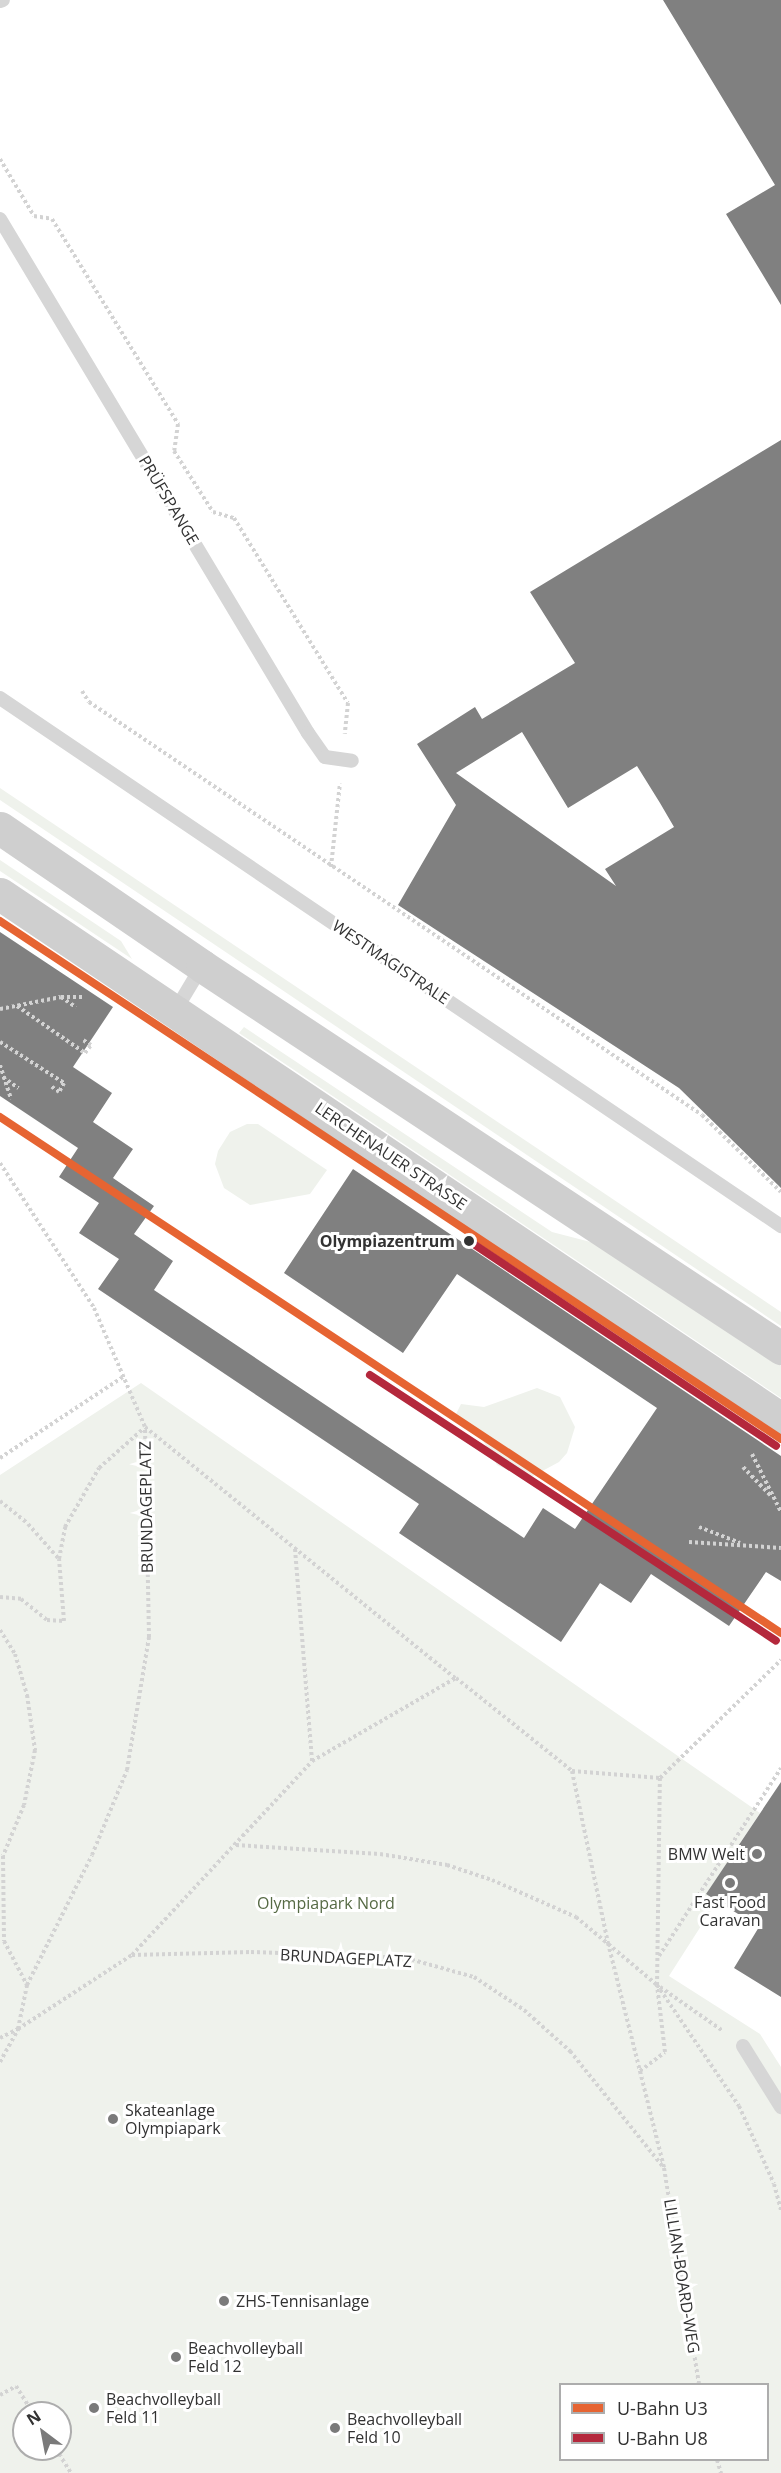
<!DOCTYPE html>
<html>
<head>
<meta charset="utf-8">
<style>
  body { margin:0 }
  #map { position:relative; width:781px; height:2473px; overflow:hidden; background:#fff; font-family:"Open Sans",sans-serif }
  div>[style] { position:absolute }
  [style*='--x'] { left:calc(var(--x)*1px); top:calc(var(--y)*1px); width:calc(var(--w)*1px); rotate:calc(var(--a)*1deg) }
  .green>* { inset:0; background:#eff2ec }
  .building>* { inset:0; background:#808080 }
  .path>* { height:4px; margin-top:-2px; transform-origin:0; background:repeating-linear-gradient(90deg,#d3d3d3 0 3px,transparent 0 6px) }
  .service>* { height:14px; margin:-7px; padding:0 7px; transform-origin:7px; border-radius:7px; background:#d6d6d6 }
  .secondary>* { height:33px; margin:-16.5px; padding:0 16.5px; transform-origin:16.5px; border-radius:16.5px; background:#cfcfcf }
  .metro-1>* { height:8px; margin:-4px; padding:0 4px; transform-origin:4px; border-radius:4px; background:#e66432 }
  .metro-2>* { height:8px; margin:-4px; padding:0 4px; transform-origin:4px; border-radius:4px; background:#b4283c }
  .dots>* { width:16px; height:16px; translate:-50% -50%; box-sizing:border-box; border:3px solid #fff; border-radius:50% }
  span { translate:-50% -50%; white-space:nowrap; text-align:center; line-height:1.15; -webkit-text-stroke:6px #fff; paint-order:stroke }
  .street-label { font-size:16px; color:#323232 }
  .stop-label { font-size:16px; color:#323232; font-weight:700 }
  .right { translate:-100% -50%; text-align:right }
  .poi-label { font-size:16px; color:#323232 }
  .left { translate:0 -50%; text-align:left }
  .park-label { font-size:16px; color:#566a44 }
  .legend { position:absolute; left:559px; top:2383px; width:210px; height:78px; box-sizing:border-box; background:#fff; border:2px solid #adadad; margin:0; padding:8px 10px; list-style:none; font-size:18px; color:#323232 }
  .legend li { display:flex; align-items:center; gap:12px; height:30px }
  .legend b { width:30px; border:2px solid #adadad }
  .north { position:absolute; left:12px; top:2401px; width:60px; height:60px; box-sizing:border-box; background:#fff; border:2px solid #adadad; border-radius:50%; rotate:328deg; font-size:16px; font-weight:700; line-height:24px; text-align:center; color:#323232 }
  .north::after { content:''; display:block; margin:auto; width:21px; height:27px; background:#7a7a7a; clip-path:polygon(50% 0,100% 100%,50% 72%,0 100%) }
</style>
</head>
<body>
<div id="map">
  <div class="green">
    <i style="clip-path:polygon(0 788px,781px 1312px,781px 1326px,0 800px)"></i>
    <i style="clip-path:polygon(0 860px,121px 941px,132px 959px,0 871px)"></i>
    <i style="clip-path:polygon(244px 1027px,552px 1232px,606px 1246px,781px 1366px,781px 1398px,239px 1033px)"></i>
    <i style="clip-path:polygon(247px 1124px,258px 1124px,327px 1170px,310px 1194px,250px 1205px,224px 1188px,215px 1164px,218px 1151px,230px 1132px)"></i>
    <i style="clip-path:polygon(evenodd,141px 1383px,760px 1813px,707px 1893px,717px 1901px,669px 1976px,760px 2034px,781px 2067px,781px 2473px,0 2473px,0 1475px,141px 1383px,560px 2384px,768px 2384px,768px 2460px,560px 2460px,560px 2384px,141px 1383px,24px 2413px,60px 2413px,60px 2449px,24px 2449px,24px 2413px)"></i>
    <i style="clip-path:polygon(537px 1388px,560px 1397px,575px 1427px,567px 1453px,559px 1462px,533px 1476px,519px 1475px,497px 1465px,477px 1430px,456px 1414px,461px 1404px,484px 1407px)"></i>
  </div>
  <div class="building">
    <i style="clip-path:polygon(663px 0,781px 0,781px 305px,726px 214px,775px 185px)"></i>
    <i style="clip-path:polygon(evenodd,781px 440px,781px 1188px,679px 1088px,398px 905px,456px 805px,417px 744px,475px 707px,482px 719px,575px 663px,530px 592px,781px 440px,522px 732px,568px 808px,637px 766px,660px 803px,674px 827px,605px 869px,616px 886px,456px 773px,522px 732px)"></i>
    <i style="clip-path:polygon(0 932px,113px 1007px,73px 1067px,112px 1093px,93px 1122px,133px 1149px,113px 1178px,154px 1206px,134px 1234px,173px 1261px,154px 1290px,524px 1538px,543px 1508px,575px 1529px,657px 1408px,457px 1274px,403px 1353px,284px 1273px,353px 1169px,781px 1456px,781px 1581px,766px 1572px,729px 1626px,651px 1574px,631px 1603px,600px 1583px,561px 1642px,399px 1533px,419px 1504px,98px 1289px,119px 1259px,79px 1233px,99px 1203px,59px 1177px,78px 1148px,0 1096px)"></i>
    <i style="clip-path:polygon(781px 1782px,781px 1997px,734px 1968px,759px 1927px,706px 1894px)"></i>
  </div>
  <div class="path">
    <i style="--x:0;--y:159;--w:66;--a:59.2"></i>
    <i style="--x:34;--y:216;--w:18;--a:9"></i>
    <i style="--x:52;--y:219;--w:241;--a:58.4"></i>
    <i style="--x:178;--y:424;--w:27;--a:98"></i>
    <i style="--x:174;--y:451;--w:72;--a:57.4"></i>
    <i style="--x:213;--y:512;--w:22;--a:16"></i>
    <i style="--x:234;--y:518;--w:217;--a:58.4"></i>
    <i style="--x:348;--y:703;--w:31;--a:96"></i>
    <i style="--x:82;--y:691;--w:13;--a:58"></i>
    <i style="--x:89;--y:702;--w:739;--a:33.97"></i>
    <i style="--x:702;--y:1115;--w:110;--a:44.3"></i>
    <i style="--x:331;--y:867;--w:84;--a:-83.9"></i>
    <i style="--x:61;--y:997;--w:18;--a:34"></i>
    <i style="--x:17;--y:1006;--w:83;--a:34.7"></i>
    <i style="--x:85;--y:1053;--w:10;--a:-53"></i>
    <i style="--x:91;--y:1045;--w:9;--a:-148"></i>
    <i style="--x:0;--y:1009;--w:62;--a:-11.1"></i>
    <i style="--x:61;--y:997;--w:22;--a:0"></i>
    <i style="--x:0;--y:1042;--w:76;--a:32.6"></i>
    <i style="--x:64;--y:1083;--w:10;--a:119"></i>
    <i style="--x:59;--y:1092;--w:9;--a:-144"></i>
    <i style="--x:0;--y:1065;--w:36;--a:72"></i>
    <i style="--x:3;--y:1077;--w:19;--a:36"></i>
    <i style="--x:0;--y:1163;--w:173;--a:57"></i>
    <i style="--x:94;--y:1308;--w:129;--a:66.8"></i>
    <i style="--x:145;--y:1427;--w:399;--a:39"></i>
    <i style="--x:752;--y:1454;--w:65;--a:63.4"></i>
    <i style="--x:0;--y:1458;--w:147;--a:-33.4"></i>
    <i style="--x:743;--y:1467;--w:42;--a:46"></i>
    <i style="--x:0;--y:1501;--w:36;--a:39"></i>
    <i style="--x:28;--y:1524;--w:47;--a:48.5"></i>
    <i style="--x:699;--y:1527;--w:44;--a:21.3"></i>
    <i style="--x:689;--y:1542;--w:92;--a:3.7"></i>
    <i style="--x:295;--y:1549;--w:213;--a:85.4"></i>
    <i style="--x:0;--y:1597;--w:21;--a:5"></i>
    <i style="--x:21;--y:1599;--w:33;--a:39"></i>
    <i style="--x:47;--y:1620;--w:17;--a:3"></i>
    <i style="--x:64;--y:1621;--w:62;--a:-94.6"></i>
    <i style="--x:59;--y:1559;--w:33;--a:-79"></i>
    <i style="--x:65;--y:1527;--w:68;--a:-60"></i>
    <i style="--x:99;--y:1468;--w:60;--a:-41.6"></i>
    <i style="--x:0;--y:1630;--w:28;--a:58"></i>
    <i style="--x:15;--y:1654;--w:43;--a:73.7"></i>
    <i style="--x:27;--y:1695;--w:56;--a:81.7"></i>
    <i style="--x:35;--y:1750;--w:56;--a:101.3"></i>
    <i style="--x:24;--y:1805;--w:55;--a:112.4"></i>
    <i style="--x:3;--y:1856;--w:85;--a:89.3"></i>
    <i style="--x:4;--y:1941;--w:50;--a:62.4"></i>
    <i style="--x:572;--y:1771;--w:176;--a:78.2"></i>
    <i style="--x:608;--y:1943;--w:232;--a:76"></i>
    <i style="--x:664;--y:2168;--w:219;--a:80.8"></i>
    <i style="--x:236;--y:1845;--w:144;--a:3.6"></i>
    <i style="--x:380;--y:1854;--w:68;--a:9.3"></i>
    <i style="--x:447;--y:1865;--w:47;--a:18.4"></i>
    <i style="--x:492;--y:1880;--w:92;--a:23.8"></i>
    <i style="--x:576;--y:1917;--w:106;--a:40"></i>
    <i style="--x:657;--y:1985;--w:146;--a:55.9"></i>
    <i style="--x:739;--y:2106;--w:85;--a:65.8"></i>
    <i style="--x:774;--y:2184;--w:27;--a:75"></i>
    <i style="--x:132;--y:1955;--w:265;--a:-47.1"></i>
    <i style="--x:312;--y:1761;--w:166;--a:-30"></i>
    <i style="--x:456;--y:1678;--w:149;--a:38.7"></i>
    <i style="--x:572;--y:1771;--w:88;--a:4.5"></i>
    <i style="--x:660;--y:1778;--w:169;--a:-44.3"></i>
    <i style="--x:659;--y:1956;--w:224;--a:-57"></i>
    <i style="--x:660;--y:1987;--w:77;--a:34.9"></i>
    <i style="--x:0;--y:2038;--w:20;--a:-27"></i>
    <i style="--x:18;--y:2029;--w:45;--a:-78.4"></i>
    <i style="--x:27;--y:1985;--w:145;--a:-63.4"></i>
    <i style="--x:92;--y:1855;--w:92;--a:-67.6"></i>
    <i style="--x:127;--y:1770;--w:135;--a:-80.6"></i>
    <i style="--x:149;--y:1637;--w:209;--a:-91.1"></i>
    <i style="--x:0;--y:2062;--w:38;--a:-61"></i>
    <i style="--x:18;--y:2029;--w:136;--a:-33"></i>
    <i style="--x:132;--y:1955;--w:119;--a:-1.4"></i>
    <i style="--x:251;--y:1952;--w:155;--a:2.2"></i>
    <i style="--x:406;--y:1958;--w:71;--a:15.6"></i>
    <i style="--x:474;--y:1977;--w:60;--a:33.4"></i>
    <i style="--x:524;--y:2010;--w:62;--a:41.7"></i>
    <i style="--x:570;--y:2051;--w:150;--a:51.2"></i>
    <i style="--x:640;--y:2071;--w:31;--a:-37"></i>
    <i style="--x:665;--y:2052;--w:67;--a:-96.8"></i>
    <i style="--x:657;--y:1985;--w:207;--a:-89.2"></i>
    <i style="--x:0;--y:2395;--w:18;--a:-29"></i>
    <i style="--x:16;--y:2386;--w:32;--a:58"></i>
    <i style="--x:56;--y:2449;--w:28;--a:58"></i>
    <i style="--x:717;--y:2460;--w:14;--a:73"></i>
  </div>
  <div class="service">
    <i style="--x:0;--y:1;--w:3;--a:-18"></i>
    <i style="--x:0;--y:219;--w:599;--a:59.07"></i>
    <i style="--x:308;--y:733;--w:29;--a:55"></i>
    <i style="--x:325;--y:757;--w:27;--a:8"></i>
    <i style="--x:0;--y:698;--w:943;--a:34.06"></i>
    <i style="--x:175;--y:1011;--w:52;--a:-59"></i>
    <i style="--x:743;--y:2046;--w:72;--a:58.1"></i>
  </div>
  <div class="secondary">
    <i style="--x:0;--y:828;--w:245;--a:34.3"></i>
    <i style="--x:202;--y:966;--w:694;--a:33.42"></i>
    <i style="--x:0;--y:894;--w:941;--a:33.91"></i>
  </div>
  <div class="metro-1">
    <i style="--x:0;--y:921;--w:937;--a:33.55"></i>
    <i style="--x:0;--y:1117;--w:936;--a:33.45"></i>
  </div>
  <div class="metro-2">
    <i style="--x:469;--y:1241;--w:369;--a:33.7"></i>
    <i style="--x:370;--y:1375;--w:485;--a:33.2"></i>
  </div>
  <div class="dots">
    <i style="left:469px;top:1241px;background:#323232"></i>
    <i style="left:757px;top:1854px;background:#7a7a7a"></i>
    <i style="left:730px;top:1883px;background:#7a7a7a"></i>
    <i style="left:113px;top:2119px;background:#7a7a7a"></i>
    <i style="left:224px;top:2301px;background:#7a7a7a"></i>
    <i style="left:176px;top:2357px;background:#7a7a7a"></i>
    <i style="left:94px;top:2408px;background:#7a7a7a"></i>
    <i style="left:335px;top:2428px;background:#7a7a7a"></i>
  </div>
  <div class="street-label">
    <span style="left:169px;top:500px;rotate:59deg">PRÜFSPANGE</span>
    <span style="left:391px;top:962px;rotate:34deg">WESTMAGISTRALE</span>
    <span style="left:391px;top:1156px;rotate:34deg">LERCHENAUER STRASSE</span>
    <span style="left:146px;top:1507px;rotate:-91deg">BRUNDAGEPLATZ</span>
    <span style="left:346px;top:1958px;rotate:3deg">BRUNDAGEPLATZ</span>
    <span style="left:682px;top:2276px;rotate:81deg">LILLIAN-BOARD-WEG</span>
  </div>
  <div class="stop-label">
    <span class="right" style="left:455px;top:1241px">Olympiazentrum</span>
  </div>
  <div class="poi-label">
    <span class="right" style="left:745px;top:1854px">BMW Welt</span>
    <span style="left:730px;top:1911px">Fast Food<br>Caravan</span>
    <span class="left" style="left:125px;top:2119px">Skateanlage<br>Olympiapark</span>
    <span class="left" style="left:236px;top:2301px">ZHS-Tennisanlage</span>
    <span class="left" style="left:188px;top:2357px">Beachvolleyball<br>Feld 12</span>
    <span class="left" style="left:106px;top:2408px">Beachvolleyball<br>Feld 11</span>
    <span class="left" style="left:347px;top:2428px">Beachvolleyball<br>Feld 10</span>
  </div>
  <div class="park-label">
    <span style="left:326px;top:1903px">Olympiapark Nord</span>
  </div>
  <ul class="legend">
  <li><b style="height:8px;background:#e66432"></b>U-Bahn U3</li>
  <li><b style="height:8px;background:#b4283c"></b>U-Bahn U8</li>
  </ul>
  <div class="north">N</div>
</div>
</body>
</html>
